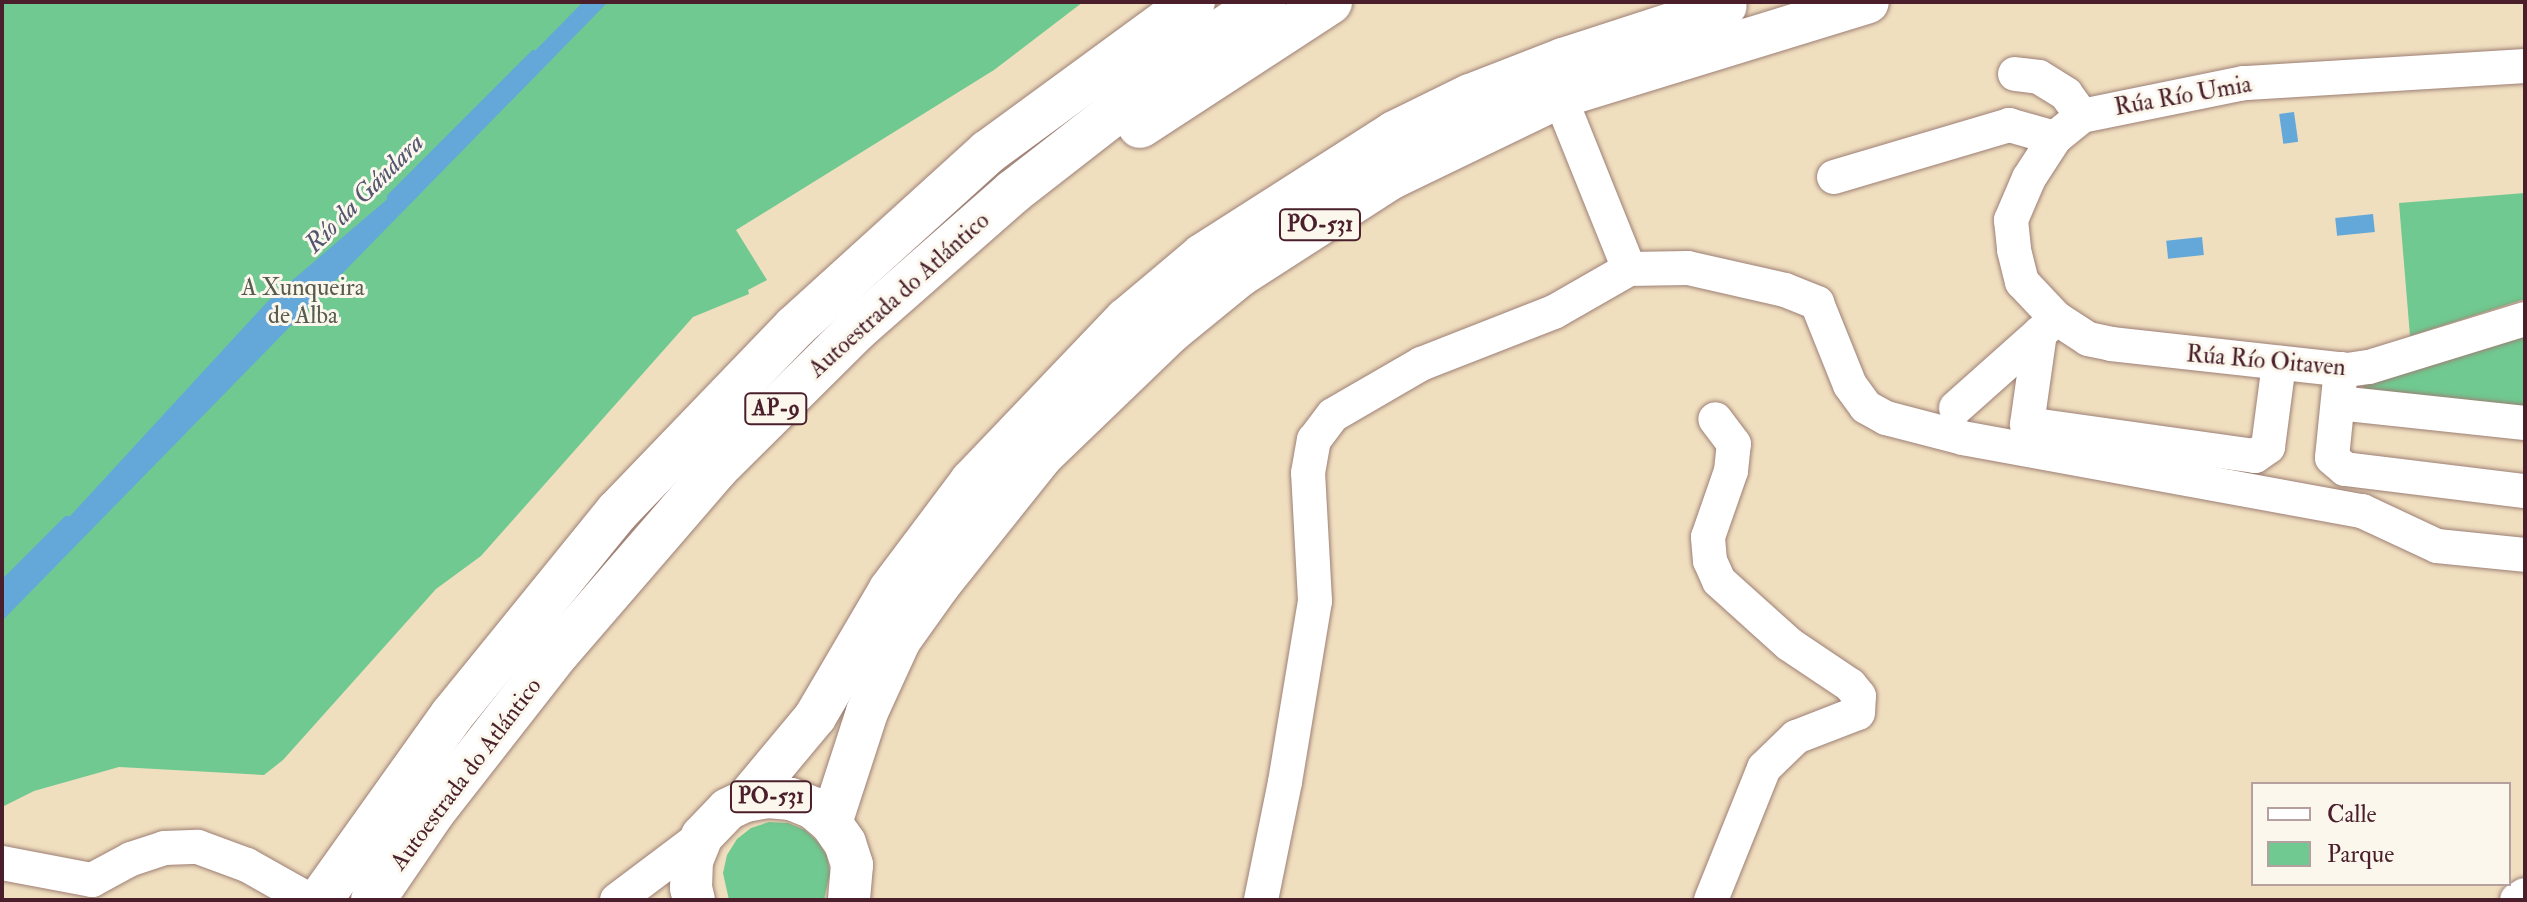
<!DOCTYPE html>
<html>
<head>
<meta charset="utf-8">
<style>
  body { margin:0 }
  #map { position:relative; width:2527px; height:902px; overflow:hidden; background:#f0dfbf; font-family:"IM FELL Double Pica",serif }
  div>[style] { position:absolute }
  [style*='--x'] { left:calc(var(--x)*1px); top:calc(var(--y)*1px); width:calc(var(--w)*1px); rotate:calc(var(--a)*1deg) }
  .green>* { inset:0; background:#70c990 }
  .water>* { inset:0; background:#64a8d9; transform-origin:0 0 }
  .stream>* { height:8px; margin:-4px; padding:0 4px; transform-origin:4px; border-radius:4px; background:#64a8d9 }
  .roads { filter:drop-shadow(0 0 2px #9d7f75) drop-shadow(0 0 2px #9d7f75) }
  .minor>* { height:34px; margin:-17px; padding:0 17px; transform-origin:17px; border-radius:17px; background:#fff }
  .major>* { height:42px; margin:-21px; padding:0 21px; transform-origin:21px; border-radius:21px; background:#fff }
  .highway>* { height:44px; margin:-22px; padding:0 22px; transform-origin:22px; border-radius:22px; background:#fff }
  span { translate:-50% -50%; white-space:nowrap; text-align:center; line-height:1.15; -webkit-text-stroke:6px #fbf7ec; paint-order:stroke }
  .shield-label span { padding:2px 6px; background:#fbf7ec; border:2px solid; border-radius:6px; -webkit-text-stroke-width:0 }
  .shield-label { font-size:22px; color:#4a1f2b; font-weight:700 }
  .street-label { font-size:24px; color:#4a1f2b }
  .park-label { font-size:24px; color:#575a4e }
  .water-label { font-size:26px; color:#545671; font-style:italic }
  .frame { position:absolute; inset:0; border:4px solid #4a1f2b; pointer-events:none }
  .legend { position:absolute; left:2251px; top:782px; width:260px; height:104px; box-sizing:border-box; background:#fbf7ec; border:2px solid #b4a19f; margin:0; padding:10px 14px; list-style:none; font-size:24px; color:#4a1f2b }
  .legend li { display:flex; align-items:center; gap:16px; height:40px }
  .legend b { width:40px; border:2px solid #b4a19f }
</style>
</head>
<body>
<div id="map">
  <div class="green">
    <i style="clip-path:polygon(2px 2px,1083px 2px,994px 70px,736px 230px,767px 280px,748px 290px,749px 294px,693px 317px,481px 556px,436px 589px,283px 760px,264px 775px,119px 767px,34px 791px,2px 807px)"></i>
    <i style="clip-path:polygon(2525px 193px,2525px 299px,2410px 336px,2399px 203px)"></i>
    <i style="clip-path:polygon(2525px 331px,2525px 415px,2362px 394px,2365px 381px)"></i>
    <i style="clip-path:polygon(769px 822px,788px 823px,805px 830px,818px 842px,827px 856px,830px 873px,824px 900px,729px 900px,723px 873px,727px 855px,737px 839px,751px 828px)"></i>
  </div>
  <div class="water">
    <i style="clip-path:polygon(583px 2px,608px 2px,2px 621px,2px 590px,268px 301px,398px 190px)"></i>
    <i style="left:2294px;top:112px;width:30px;height:15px;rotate:82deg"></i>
    <i style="left:2373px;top:214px;width:18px;height:38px;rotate:84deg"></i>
    <i style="left:2202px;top:237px;width:18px;height:36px;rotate:84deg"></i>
  </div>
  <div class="stream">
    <i style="--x:391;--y:197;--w:202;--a:-45"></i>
    <i style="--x:2;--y:585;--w:92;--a:-45"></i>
  </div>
  <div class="roads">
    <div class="minor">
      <i style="--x:2525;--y:66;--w:282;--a:176.5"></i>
      <i style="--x:2244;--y:83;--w:165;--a:168.5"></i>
      <i style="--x:2082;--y:116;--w:35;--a:141"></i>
      <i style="--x:2055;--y:138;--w:48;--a:123"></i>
      <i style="--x:2029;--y:178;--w:46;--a:113.2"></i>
      <i style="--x:2011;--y:220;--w:30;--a:84"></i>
      <i style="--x:2014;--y:250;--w:33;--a:76"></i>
      <i style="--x:2022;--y:282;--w:50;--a:46.6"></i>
      <i style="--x:2056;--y:318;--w:38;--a:33"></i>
      <i style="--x:2088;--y:339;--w:24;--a:12"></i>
      <i style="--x:2111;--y:344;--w:237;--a:6.3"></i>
      <i style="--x:2347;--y:370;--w:22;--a:-8"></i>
      <i style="--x:2369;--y:367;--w:163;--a:-17.1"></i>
      <i style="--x:2015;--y:74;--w:24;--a:7"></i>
      <i style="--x:2039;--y:77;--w:32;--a:32"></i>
      <i style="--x:2066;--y:94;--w:27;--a:54"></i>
      <i style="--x:1834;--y:177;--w:183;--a:-16.5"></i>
      <i style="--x:2009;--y:125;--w:48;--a:15.8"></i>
      <i style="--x:1629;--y:269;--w:59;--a:-1"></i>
      <i style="--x:1688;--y:268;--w:99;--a:12.8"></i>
      <i style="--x:1785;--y:290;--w:35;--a:22"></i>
      <i style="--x:1817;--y:303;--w:88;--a:68.1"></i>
      <i style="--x:1850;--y:385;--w:27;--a:54"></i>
      <i style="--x:1866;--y:407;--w:23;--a:29"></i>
      <i style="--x:1886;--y:418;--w:80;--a:14.6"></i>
      <i style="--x:1963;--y:438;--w:406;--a:10.4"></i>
      <i style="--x:2362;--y:511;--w:83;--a:25"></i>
      <i style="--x:2437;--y:546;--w:88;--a:5.8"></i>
      <i style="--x:2040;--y:333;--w:92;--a:98.1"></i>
      <i style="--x:2027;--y:424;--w:230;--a:8"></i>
      <i style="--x:2255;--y:456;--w:16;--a:-35"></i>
      <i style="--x:2268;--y:447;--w:85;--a:-82.5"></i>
      <i style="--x:2341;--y:369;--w:89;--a:95.8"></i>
      <i style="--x:2332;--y:458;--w:17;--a:40"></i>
      <i style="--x:2345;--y:469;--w:181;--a:7"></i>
      <i style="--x:2338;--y:403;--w:188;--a:6.1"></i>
      <i style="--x:1956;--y:408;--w:122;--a:-41.7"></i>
      <i style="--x:2;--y:863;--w:92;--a:10.7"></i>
      <i style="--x:92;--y:880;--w:44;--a:-28.3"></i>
      <i style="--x:131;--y:859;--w:35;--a:-18"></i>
      <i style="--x:164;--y:848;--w:34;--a:-2"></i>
      <i style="--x:198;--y:847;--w:52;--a:20.2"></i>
      <i style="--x:247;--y:865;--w:71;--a:29.4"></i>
      <i style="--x:617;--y:900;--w:106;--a:-37"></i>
      <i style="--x:1261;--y:900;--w:120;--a:-78.5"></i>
      <i style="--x:1285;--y:782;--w:183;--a:-80.6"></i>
      <i style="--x:1315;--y:601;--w:128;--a:-93.1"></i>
      <i style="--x:1308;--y:473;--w:34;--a:-80"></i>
      <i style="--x:1314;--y:440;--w:31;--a:-53"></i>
      <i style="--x:1333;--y:415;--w:102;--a:-30.1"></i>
      <i style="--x:1421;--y:364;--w:143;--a:-21.4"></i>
      <i style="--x:1554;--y:312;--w:86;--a:-29.8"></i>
      <i style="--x:1629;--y:269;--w:185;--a:-111.9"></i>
      <i style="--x:1711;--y:900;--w:142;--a:-68.1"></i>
      <i style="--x:1764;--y:768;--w:45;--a:-44.1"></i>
      <i style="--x:1796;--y:737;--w:66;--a:-21.2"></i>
      <i style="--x:1858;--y:713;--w:17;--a:-87"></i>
      <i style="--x:1859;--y:696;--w:14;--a:-129"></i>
      <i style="--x:1850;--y:685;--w:73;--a:-146.1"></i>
      <i style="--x:1789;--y:644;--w:94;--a:-138"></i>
      <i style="--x:1719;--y:581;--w:22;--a:-114"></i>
      <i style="--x:1710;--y:561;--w:24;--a:-95"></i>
      <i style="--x:1708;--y:537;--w:70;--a:-70.8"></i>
      <i style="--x:1731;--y:471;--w:27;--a:-84"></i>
      <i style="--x:1734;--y:444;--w:31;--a:-127"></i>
      <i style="--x:2517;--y:900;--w:9;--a:-32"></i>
    </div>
    <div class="major">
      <i style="--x:745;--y:801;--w:109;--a:-50.2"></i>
      <i style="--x:815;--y:717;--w:148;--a:-59.6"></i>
      <i style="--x:890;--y:589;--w:135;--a:-53.1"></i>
      <i style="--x:971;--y:481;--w:224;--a:-46.3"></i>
      <i style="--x:1126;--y:319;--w:99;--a:-40.1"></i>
      <i style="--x:1202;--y:255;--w:228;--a:-32.6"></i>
      <i style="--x:1394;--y:132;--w:85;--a:-26"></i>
      <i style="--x:1470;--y:95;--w:100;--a:-21.2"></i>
      <i style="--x:1563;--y:59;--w:171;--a:-18"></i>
      <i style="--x:831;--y:823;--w:117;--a:-72"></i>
      <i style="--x:867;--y:712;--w:79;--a:-65.4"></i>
      <i style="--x:900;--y:640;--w:69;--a:-54.5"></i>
      <i style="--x:940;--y:584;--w:164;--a:-51.4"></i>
      <i style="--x:1042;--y:456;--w:179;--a:-43.9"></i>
      <i style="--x:1171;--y:332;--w:90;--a:-39.2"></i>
      <i style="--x:1241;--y:275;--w:177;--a:-32.8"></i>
      <i style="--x:1390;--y:179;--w:189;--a:-25.8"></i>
      <i style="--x:1560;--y:97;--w:322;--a:-17.1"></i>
      <i style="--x:694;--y:900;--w:12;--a:-104"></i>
      <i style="--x:691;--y:888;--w:27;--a:-88"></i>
      <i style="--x:692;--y:861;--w:27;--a:-68"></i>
      <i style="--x:702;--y:836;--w:37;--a:-46"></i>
      <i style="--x:728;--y:809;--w:19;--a:-25"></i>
      <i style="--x:745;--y:801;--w:23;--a:-10"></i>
      <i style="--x:768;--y:797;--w:23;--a:5"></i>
      <i style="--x:791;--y:799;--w:24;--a:22"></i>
      <i style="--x:813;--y:808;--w:23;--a:40"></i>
      <i style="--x:831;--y:823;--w:24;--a:55"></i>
      <i style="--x:845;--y:843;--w:23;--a:72"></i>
      <i style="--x:852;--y:865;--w:35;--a:95"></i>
    </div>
    <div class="highway">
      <i style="--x:1693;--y:15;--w:34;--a:-23"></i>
      <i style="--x:1140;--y:126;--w:227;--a:-33.1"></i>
      <i style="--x:320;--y:900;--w:227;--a:-54.5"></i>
      <i style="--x:452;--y:715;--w:262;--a:-50.9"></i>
      <i style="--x:617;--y:512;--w:257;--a:-46.1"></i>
      <i style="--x:795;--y:327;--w:261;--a:-42.2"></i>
      <i style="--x:988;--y:152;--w:254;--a:-36.2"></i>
      <i style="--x:373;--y:900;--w:107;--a:-55.7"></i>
      <i style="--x:433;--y:812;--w:204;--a:-52"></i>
      <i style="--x:559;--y:651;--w:242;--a:-49.2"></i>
      <i style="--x:717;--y:468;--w:197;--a:-44.8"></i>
      <i style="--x:857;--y:329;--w:208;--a:-41.3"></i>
      <i style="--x:1013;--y:192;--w:252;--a:-37.9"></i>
      <i style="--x:1212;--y:37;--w:63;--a:-33.9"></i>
    </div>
  </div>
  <div class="shield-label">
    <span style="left:1320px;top:225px">PO-531</span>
    <span style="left:776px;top:409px">AP-9</span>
    <span style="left:771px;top:797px">PO-531</span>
  </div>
  <div class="street-label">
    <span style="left:2183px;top:96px;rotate:-10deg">Rúa Río Umia</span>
    <span style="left:899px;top:295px;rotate:-42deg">Autoestrada do Atlántico</span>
    <span style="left:2266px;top:361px;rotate:5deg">Rúa Río Oitaven</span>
    <span style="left:466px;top:774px;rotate:-53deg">Autoestrada do Atlántico</span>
  </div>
  <div class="park-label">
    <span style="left:303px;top:302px">A Xunqueira<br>de Alba</span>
  </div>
  <div class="water-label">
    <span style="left:365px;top:194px;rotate:-45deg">Río da Gándara</span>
  </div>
  <div class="frame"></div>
  <ul class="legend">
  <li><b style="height:10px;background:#fff"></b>Calle</li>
  <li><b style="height:22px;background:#70c990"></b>Parque</li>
  </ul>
</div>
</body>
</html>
